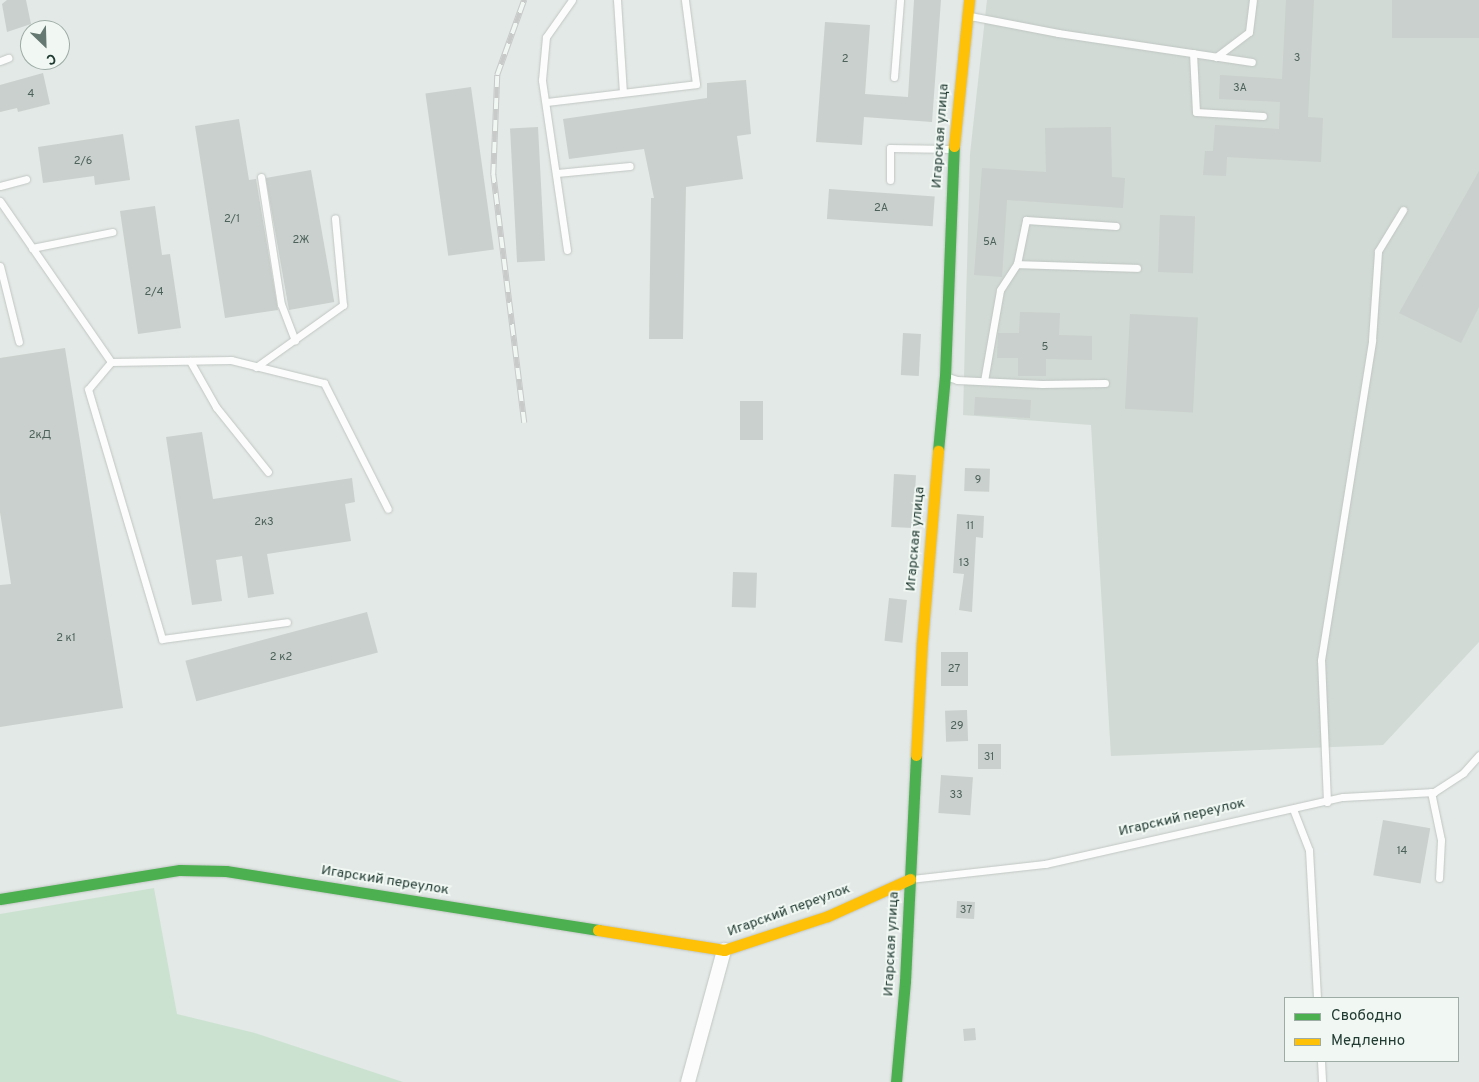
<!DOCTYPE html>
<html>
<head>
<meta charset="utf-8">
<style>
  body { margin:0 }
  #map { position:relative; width:1479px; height:1082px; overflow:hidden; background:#e3e9e6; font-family:Overpass,sans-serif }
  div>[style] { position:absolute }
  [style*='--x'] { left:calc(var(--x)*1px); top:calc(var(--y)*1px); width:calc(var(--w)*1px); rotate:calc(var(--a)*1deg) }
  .built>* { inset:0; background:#d1dad5 }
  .green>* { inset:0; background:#cce2d1 }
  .building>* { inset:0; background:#cad0cd; transform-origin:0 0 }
  .roads { filter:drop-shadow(0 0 1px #c0c6c3) drop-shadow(0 0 1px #c0c6c3) }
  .lane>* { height:7px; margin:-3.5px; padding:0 3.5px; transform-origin:3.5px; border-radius:3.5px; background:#fbfcfb }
  .street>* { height:14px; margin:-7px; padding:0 7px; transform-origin:7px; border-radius:7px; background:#fbfcfb }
  .fast>* { height:11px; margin:-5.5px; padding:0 5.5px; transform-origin:5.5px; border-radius:5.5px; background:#4caf50 }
  .slow>* { height:11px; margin:-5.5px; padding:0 5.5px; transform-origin:5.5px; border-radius:5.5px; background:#ffc107 }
  .rail>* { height:5.5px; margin-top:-2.75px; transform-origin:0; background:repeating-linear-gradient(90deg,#f1f8f4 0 11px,#c7cac9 0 22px); box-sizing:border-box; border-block:1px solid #c7cac9 }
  span { translate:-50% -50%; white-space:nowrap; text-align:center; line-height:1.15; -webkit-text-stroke:4px #f1f8f4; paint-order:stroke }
  .number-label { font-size:11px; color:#4c615a }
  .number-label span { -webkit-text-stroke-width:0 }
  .street-label { font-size:14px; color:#213b32 }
  .legend { position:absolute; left:1284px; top:997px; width:175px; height:65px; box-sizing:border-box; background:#f1f8f4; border:1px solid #9eaca6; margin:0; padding:6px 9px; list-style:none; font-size:15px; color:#213b32 }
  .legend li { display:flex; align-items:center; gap:10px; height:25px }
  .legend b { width:25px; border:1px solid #9eaca6 }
  .north { position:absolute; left:20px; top:20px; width:50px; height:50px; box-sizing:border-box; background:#f1f8f4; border:1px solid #9eaca6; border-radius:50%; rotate:156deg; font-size:14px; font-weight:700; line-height:20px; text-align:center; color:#213b32 }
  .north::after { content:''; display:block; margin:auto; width:18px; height:22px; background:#657871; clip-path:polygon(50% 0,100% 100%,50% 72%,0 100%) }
</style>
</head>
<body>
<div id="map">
  <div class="built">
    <i style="clip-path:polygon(987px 0,1479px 0,1479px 642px,1383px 745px,1111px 756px,1091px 425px,963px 415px,970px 154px)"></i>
  </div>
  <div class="green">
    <i style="clip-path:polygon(154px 888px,177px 1014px,255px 1033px,403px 1082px,0 1082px,0 914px)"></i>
  </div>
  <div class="building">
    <i style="clip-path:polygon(7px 0,26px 0,31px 24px,7px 32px,2px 4px)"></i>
    <i style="clip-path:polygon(914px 0,941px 0,932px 122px,864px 117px,862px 145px,816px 142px,825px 22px,870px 25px,865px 94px,908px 97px)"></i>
    <i style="clip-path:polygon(1286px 0,1314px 0,1308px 117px,1323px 118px,1321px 162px,1227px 157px,1226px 176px,1203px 175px,1205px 151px,1213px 151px,1215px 125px,1279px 129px,1280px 102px,1219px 99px,1220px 75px,1282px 79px)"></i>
    <i style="left:1392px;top:0;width:87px;height:38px"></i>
    <i style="clip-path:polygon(43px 73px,50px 104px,18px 112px,17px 108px,0 112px,0 85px)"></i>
    <i style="clip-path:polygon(746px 80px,751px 134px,737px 136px,743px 179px,686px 187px,683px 339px,649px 339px,651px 198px,654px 198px,644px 149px,569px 159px,563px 119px,707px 98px,707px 83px)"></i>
    <i style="left:471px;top:87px;width:164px;height:46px;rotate:82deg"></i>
    <i style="clip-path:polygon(239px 119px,249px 180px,256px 179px,278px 310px,225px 318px,195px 126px)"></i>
    <i style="left:538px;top:127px;width:134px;height:28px;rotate:87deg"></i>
    <i style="clip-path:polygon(1111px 127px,1112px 177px,1125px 178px,1123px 208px,1007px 200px,1002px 277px,974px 275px,982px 168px,1046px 172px,1045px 128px)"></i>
    <i style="clip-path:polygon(123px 134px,130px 180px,95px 185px,94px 176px,43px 183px,38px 147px)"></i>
    <i style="left:311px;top:170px;width:134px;height:46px;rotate:80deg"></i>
    <i style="clip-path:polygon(1479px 171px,1479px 307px,1461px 343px,1399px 313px)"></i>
    <i style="left:829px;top:189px;width:106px;height:30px;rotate:4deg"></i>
    <i style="clip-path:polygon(155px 206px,162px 255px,170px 254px,181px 328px,138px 334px,120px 211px)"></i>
    <i style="left:1160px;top:215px;width:35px;height:57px;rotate:2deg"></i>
    <i style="clip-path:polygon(1020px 312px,1060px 313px,1059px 335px,1092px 336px,1092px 360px,1046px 359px,1046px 376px,1018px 376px,1018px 358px,997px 358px,998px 333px,1019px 333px)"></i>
    <i style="left:1130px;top:314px;width:68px;height:95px;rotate:3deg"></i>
    <i style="left:903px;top:333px;width:18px;height:42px;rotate:3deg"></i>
    <i style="clip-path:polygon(65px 348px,123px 708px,0 727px,0 585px,11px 584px,0 512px,0 358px)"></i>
    <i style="left:975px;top:397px;width:56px;height:18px;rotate:3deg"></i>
    <i style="left:763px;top:401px;width:39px;height:23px;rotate:90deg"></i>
    <i style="clip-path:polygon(202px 432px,213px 499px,352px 478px,355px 502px,345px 504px,351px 541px,267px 554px,274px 594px,248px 598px,242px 556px,216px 560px,222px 601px,192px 605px,166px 437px)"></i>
    <i style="left:965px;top:468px;width:25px;height:23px;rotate:2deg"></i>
    <i style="left:894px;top:474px;width:22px;height:53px;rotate:3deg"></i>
    <i style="clip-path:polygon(957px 514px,984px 516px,983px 538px,976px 537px,972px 612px,959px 610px,964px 574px,953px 573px)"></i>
    <i style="left:733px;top:572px;width:24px;height:35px;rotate:2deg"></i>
    <i style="left:889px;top:598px;width:18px;height:43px;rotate:6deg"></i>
    <i style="left:367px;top:612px;width:42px;height:188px;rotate:75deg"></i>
    <i style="left:941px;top:652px;width:27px;height:34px"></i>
    <i style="left:967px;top:710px;width:31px;height:22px;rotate:88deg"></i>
    <i style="left:978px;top:744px;width:23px;height:25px"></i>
    <i style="left:941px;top:775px;width:32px;height:38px;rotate:4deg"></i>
    <i style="left:1383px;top:820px;width:48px;height:56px;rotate:10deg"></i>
    <i style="left:957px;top:901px;width:18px;height:17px;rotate:3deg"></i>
    <i style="left:975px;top:1028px;width:12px;height:12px;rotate:85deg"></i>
  </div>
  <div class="roads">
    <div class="lane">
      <i style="--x:617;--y:0;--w:92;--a:86.3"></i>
      <i style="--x:970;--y:16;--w:90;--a:10.9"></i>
      <i style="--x:1058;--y:33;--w:196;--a:8.5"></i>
      <i style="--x:1193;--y:53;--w:59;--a:87.1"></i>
      <i style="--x:1196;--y:112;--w:67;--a:3.4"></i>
      <i style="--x:1216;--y:57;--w:41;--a:-37.1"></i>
      <i style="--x:1249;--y:32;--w:32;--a:-83"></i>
      <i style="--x:0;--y:61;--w:9;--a:-21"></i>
      <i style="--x:894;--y:77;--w:77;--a:-85.5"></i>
      <i style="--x:546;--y:102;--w:151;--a:-6.8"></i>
      <i style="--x:696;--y:84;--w:85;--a:-97.5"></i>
      <i style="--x:557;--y:173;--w:73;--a:-5.5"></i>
      <i style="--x:261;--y:177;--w:129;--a:81.1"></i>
      <i style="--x:281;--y:304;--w:39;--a:69"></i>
      <i style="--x:890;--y:180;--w:32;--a:-90"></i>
      <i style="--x:890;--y:148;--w:63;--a:0.9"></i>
      <i style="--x:0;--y:186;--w:27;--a:-15"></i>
      <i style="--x:0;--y:201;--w:196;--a:55.4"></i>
      <i style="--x:111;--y:362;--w:120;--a:-1"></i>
      <i style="--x:231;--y:360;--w:96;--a:13.9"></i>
      <i style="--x:324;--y:383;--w:141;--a:63.1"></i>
      <i style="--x:32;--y:248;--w:82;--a:-11.3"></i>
      <i style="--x:567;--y:250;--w:172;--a:-98.4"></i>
      <i style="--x:542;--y:80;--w:43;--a:-84.7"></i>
      <i style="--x:546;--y:37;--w:45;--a:-54.9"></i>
      <i style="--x:1017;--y:264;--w:45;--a:-78.4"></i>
      <i style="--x:1026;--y:220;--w:90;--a:3.8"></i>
      <i style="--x:0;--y:266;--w:78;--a:76"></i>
      <i style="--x:190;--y:361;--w:53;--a:60.5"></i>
      <i style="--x:216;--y:407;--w:83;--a:51.3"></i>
      <i style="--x:111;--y:362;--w:35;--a:130"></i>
      <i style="--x:88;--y:389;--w:261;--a:73.5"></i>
      <i style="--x:162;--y:639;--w:126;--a:-7.7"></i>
      <i style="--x:256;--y:367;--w:107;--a:-35.5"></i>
      <i style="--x:343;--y:305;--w:87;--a:-95.3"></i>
      <i style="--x:948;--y:377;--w:9;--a:18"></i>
      <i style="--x:957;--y:380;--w:85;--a:2.7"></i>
      <i style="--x:1042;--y:384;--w:63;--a:-0.9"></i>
      <i style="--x:984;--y:381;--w:92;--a:-80"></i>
      <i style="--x:1000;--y:290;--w:31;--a:-57"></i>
      <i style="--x:1017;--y:264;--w:120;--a:1.9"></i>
      <i style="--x:1431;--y:792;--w:49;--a:78.2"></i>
      <i style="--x:1441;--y:840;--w:38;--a:93"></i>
      <i style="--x:1327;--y:802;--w:142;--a:-92.4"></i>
      <i style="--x:1321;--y:660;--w:324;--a:-80.9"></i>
      <i style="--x:1372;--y:340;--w:89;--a:-86.1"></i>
      <i style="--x:1378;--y:251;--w:48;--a:-58.6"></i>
      <i style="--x:1293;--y:809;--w:44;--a:68.7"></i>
      <i style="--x:1309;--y:850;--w:148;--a:86.9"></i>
      <i style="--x:911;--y:879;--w:135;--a:-6.4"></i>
      <i style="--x:1045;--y:864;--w:305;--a:-12.7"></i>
      <i style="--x:1343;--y:797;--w:91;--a:-3.1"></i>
      <i style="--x:1434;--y:792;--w:35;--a:-33"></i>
      <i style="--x:1463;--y:773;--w:24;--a:-48"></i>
      <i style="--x:1321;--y:1061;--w:21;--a:87"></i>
    </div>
    <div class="street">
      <i style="--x:688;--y:1082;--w:137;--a:-74.7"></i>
    </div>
    <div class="fast">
      <i style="--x:938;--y:451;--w:75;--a:-84.7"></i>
      <i style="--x:945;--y:376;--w:230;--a:-87.8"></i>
      <i style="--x:0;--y:899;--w:182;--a:-9.2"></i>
      <i style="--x:180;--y:870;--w:46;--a:1.2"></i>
      <i style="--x:226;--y:871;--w:377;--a:9"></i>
      <i style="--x:896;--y:1082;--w:101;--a:-84.9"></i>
      <i style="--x:905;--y:981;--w:226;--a:-87.2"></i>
    </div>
    <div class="slow">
      <i style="--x:954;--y:146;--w:147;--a:-84.1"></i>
      <i style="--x:916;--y:755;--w:113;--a:-87"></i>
      <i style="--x:922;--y:642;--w:192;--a:-85.2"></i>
      <i style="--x:598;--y:930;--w:128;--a:9"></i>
      <i style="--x:724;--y:950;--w:109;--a:-18.1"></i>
      <i style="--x:828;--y:916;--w:90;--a:-24.3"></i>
    </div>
  </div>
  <div class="rail">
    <i style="--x:524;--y:423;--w:250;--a:-97.1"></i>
    <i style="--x:493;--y:175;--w:100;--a:-87.7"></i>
    <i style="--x:497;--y:75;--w:80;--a:-70.2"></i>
  </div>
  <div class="number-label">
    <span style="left:1297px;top:58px">3</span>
    <span style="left:845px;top:59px">2</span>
    <span style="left:1240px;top:88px">3А</span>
    <span style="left:31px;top:94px">4</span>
    <span style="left:83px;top:161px">2/6</span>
    <span style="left:881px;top:208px">2А</span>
    <span style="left:232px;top:219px">2/1</span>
    <span style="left:301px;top:240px">2Ж</span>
    <span style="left:990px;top:242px">5А</span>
    <span style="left:154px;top:292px">2/4</span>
    <span style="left:1045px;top:347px">5</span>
    <span style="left:40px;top:435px">2кД</span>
    <span style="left:978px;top:480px">9</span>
    <span style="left:264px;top:522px">2к3</span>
    <span style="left:970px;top:526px">11</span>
    <span style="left:964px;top:563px">13</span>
    <span style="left:66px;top:638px">2 к1</span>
    <span style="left:281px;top:657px">2 к2</span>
    <span style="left:954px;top:669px">27</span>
    <span style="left:957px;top:726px">29</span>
    <span style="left:989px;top:757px">31</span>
    <span style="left:956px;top:795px">33</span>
    <span style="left:1402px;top:851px">14</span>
    <span style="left:966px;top:910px">37</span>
  </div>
  <div class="street-label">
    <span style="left:941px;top:136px;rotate:-86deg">Игарская улица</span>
    <span style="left:916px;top:539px;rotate:-85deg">Игарская улица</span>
    <span style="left:1182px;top:818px;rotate:-13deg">Игарский переулок</span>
    <span style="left:385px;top:881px;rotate:9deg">Игарский переулок</span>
    <span style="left:789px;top:911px;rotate:-20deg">Игарский переулок</span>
    <span style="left:892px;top:944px;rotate:-87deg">Игарская улица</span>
  </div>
  <ul class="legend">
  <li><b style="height:6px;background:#4caf50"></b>Свободно</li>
  <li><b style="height:6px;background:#ffc107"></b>Медленно</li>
  </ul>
  <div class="north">С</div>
</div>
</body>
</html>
